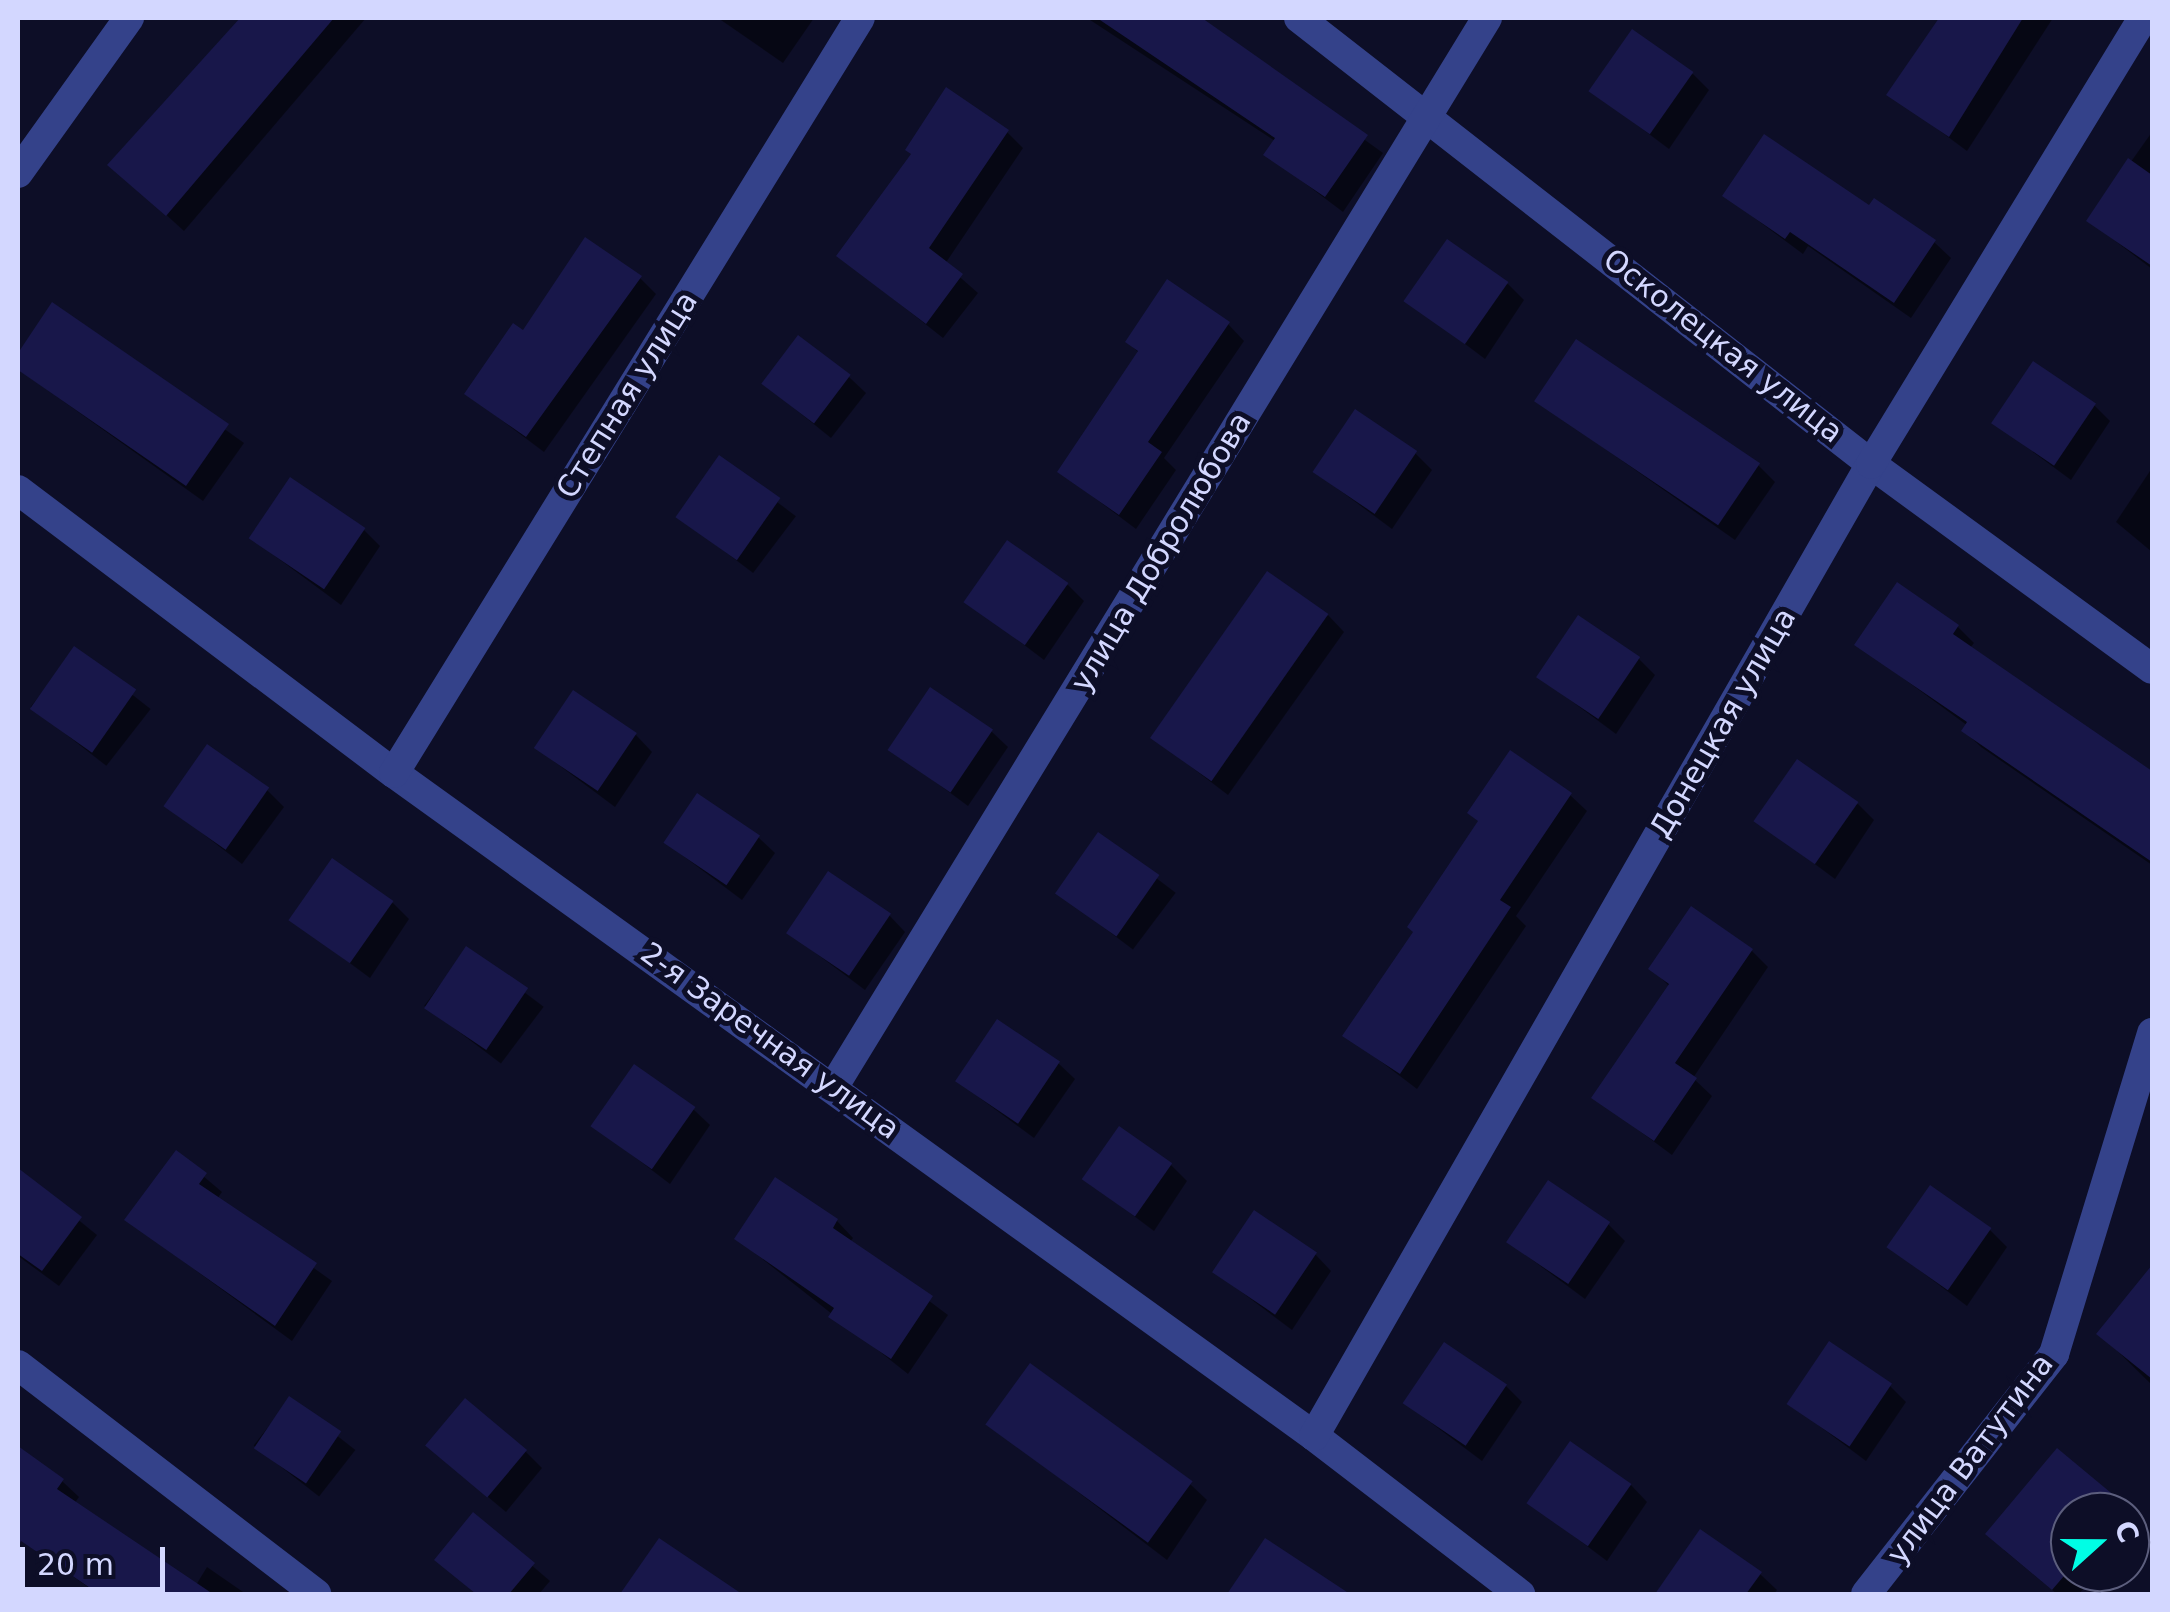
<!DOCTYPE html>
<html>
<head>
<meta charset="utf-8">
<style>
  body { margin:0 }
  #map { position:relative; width:2170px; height:1612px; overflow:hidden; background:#0d0e27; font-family:"DejaVu Sans",sans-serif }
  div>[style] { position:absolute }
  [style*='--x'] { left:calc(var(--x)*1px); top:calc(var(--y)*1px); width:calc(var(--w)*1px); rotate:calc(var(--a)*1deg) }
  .shadow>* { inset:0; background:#0007; transform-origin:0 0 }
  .building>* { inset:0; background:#18174a; transform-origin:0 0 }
  .minor>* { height:30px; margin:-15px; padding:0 15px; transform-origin:15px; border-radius:15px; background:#34428a }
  span { translate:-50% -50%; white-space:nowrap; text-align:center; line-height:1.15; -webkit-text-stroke:10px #0d0e27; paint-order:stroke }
  .street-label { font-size:30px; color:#d3d7ff }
  .frame { position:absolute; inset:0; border:20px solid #d3d7ff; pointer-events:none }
  .north { position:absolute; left:2050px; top:1492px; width:100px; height:100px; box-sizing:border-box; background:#0d0e27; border:2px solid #5c5e7d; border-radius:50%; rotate:69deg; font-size:28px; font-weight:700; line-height:40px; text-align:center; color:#d3d7ff }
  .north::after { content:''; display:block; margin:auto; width:35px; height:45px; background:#00fee5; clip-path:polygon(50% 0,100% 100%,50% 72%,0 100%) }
  .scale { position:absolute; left:20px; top:1547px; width:145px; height:45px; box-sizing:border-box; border:5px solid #d3d7ff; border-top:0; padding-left:12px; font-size:30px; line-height:35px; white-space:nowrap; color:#d3d7ff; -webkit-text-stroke:8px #0d0e27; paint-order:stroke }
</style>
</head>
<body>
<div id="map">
  <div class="shadow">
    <i style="clip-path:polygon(242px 18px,366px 18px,184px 231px,110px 164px)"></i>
    <i style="clip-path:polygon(718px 18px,814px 18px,783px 63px)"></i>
    <i style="clip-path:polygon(1087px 18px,1196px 18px,1383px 153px,1343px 212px,1266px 154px,1275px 141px)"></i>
    <i style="clip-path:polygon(1940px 18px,2053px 18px,1967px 151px,1890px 94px)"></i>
    <i style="clip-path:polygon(1693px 74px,1709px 90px,1669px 149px,1593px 92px)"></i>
    <i style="clip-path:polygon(1007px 132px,1023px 148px,945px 264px,978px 293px,943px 338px,839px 256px)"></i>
    <i style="clip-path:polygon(2152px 132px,2152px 269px,2089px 221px)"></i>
    <i style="clip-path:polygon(1725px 196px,1869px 209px,1934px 242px,1951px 258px,1911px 318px,1808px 246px,1803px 254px)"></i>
    <i style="clip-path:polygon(640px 278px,656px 294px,544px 452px,467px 394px)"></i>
    <i style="clip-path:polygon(1508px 284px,1524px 300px,1485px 359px,1408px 301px)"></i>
    <i style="clip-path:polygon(53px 306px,244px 443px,203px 501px,18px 369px,18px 357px)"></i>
    <i style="clip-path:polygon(1228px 324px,1244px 341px,1164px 458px,1176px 470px,1136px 529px,1060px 472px,1140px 354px,1128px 342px)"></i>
    <i style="clip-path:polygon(849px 377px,866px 393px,831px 438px,764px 384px)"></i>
    <i style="clip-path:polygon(1537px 401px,1758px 465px,1775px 482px,1735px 540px)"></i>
    <i style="clip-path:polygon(2094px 405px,2110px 421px,2071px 480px,1994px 423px)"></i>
    <i style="clip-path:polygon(1415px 453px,1432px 470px,1392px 529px,1315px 472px)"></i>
    <i style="left:720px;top:459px;width:95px;height:71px;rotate:37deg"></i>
    <i style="clip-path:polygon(2152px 468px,2152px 552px,2116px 522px)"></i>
    <i style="clip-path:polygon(364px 530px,380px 546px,341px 605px,252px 539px)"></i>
    <i style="clip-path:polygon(1068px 585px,1084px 601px,1044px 660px,968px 602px)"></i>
    <i style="clip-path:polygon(1328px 615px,1344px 632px,1228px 795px,1152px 737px)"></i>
    <i style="clip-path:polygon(1958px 627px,1974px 643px,1970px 648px,2152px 773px,2152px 865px,1981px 747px,1964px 731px,1968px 726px,1858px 645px)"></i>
    <i style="left:75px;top:650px;width:96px;height:72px;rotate:38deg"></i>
    <i style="clip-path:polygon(1639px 659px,1655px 675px,1616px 734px,1539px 677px)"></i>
    <i style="clip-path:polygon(991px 731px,1008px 747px,968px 806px,891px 749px)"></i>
    <i style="clip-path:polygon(636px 735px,652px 752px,615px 807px,536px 748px)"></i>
    <i style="clip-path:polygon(267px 790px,284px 807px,242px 864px,167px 806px)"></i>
    <i style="clip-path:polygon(1570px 795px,1587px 811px,1516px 916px,1526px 926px,1417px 1089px,1346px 1035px)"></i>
    <i style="clip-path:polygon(1858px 804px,1874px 820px,1835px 879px,1758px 822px)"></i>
    <i style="left:1099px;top:835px;width:96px;height:71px;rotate:37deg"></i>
    <i style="clip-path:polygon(758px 837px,775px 853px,742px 900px,666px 843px)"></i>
    <i style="clip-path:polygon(393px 903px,409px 919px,370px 978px,293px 921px)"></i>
    <i style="clip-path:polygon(889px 915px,905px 932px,865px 990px,789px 933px)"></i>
    <i style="left:467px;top:949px;width:96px;height:71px;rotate:37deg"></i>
    <i style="clip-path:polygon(1752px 951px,1768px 967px,1693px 1078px,1712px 1096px,1672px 1155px,1595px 1098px,1670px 987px,1652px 969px)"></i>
    <i style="clip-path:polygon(1058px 1063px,1075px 1079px,1034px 1138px,957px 1081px)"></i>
    <i style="clip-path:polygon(693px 1109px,710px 1125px,670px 1184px,594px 1126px)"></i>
    <i style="clip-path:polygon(176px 1153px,222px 1192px,217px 1199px,332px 1281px,292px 1341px,127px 1220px)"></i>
    <i style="clip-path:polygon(1171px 1165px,1187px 1181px,1154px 1231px,1086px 1180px)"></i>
    <i style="clip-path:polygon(28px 1179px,97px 1235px,59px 1286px,18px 1256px,18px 1193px)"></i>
    <i style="clip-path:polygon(776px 1180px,837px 1221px,853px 1238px,850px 1242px,948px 1315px,908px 1374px,737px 1239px)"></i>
    <i style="clip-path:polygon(1608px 1224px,1625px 1241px,1585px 1299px,1508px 1242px)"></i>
    <i style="clip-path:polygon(1990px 1230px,2007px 1247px,1967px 1306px,1890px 1248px)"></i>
    <i style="clip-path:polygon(1315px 1254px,1331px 1271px,1292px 1330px,1215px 1272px)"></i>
    <i style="clip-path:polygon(2152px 1269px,2152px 1385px,2100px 1334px)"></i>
    <i style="clip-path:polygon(1506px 1386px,1522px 1402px,1482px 1461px,1406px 1404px)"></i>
    <i style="clip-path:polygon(1890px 1386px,1906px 1402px,1866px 1461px,1790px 1404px)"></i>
    <i style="left:290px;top:1399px;width:83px;height:59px;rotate:38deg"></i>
    <i style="clip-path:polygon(990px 1425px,1190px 1484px,1207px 1500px,1167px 1560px)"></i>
    <i style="clip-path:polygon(18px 1449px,62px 1481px,79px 1497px,74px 1504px,193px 1590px,207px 1567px,246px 1594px,98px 1594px,18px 1538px)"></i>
    <i style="clip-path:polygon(525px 1451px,542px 1468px,506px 1512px,446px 1462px)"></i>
    <i style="clip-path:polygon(2057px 1451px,2129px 1512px,2070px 1512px,2070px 1572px,2097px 1572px,2079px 1594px,2057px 1594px,2004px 1550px)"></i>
    <i style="clip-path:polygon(1631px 1485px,1647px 1502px,1607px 1561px,1531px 1504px)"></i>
    <i style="clip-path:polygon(2130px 1513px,2139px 1522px,2130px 1533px)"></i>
    <i style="clip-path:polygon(474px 1516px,550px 1581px,539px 1594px,476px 1594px,437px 1560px)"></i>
    <i style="clip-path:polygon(1266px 1541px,1339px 1594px,1230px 1594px)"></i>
    <i style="clip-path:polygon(1760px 1574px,1777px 1590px,1774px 1594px,1660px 1592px)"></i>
  </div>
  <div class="building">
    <i style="clip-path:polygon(240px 18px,334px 18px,166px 216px,107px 165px)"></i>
    <i style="clip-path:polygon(1097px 18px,1202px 18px,1368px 135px,1325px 197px,1263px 155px,1275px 138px)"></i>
    <i style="clip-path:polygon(1939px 18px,2023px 18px,1949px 137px,1886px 95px)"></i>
    <i style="left:1632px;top:29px;width:75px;height:76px;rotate:35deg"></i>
    <i style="clip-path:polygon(946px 87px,1009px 130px,929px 248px,963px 274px,926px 324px,836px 256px,911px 154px,905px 150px)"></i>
    <i style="clip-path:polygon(1764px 134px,1869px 205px,1874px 198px,1936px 240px,1894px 303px,1790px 232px,1785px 239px,1722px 196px)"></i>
    <i style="clip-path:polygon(2128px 158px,2152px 175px,2152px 266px,2086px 221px)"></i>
    <i style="clip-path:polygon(585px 237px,642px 276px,526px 437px,464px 394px,513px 323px,523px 330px)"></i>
    <i style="left:1447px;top:239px;width:75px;height:76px;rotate:35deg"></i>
    <i style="clip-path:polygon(1167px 279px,1230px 322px,1148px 442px,1162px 452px,1119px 515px,1057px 472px,1138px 351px,1125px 342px)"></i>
    <i style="clip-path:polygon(52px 302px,229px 424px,186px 486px,18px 370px,18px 353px)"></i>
    <i style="left:798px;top:335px;width:66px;height:61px;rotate:37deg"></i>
    <i style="left:1576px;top:339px;width:222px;height:75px;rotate:34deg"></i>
    <i style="left:2033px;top:361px;width:76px;height:75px;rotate:34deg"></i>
    <i style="left:1355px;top:409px;width:75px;height:76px;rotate:34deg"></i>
    <i style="left:719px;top:455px;width:75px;height:76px;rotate:35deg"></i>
    <i style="left:290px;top:477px;width:91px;height:74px;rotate:34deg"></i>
    <i style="left:1007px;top:540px;width:75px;height:76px;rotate:35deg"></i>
    <i style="left:1267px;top:571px;width:75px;height:204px;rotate:35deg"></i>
    <i style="clip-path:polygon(1897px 582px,1959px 625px,1953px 634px,2152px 771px,2152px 862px,1961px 731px,1967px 722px,1854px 645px)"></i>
    <i style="left:1578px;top:615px;width:75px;height:75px;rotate:34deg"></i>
    <i style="left:74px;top:646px;width:76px;height:77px;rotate:35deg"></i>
    <i style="left:930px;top:687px;width:76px;height:76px;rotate:34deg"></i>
    <i style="left:573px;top:690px;width:77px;height:70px;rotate:34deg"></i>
    <i style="left:207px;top:744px;width:76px;height:76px;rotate:35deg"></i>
    <i style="clip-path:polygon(1510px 750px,1572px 793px,1500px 900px,1511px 907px,1400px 1074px,1342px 1036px,1413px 932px,1407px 927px,1478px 821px,1467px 813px)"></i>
    <i style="left:1797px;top:759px;width:75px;height:76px;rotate:35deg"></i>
    <i style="left:697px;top:793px;width:76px;height:60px;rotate:34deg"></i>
    <i style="left:1098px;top:832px;width:75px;height:75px;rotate:35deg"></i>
    <i style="left:332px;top:858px;width:75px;height:76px;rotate:35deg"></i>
    <i style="left:828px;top:871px;width:76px;height:75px;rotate:34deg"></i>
    <i style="clip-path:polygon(1691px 906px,1753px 949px,1675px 1063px,1697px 1078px,1654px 1141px,1591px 1098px,1669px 984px,1648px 969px)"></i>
    <i style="left:466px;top:946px;width:75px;height:75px;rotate:34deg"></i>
    <i style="left:997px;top:1019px;width:76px;height:75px;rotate:34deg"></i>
    <i style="left:634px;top:1064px;width:75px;height:76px;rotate:35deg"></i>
    <i style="left:1119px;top:1126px;width:65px;height:65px;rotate:35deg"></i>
    <i style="clip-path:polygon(176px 1150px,207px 1173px,199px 1184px,317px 1263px,275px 1326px,124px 1220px)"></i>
    <i style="clip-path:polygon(18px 1168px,82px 1217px,42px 1271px,18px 1254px)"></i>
    <i style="clip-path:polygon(775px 1177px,838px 1219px,833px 1228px,933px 1296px,891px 1359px,828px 1317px,834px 1308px,734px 1239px)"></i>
    <i style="left:1548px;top:1180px;width:75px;height:75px;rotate:34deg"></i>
    <i style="left:1930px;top:1185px;width:75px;height:76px;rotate:35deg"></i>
    <i style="left:1254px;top:1210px;width:76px;height:75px;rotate:34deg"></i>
    <i style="clip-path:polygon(2152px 1265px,2152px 1379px,2096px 1334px)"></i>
    <i style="left:1829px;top:1341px;width:76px;height:76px;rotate:34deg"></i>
    <i style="left:1444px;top:1342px;width:76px;height:74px;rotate:34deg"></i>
    <i style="left:1030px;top:1363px;width:201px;height:76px;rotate:36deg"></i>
    <i style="left:289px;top:1396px;width:63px;height:63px;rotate:34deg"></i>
    <i style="left:465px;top:1398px;width:81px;height:62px;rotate:40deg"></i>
    <i style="left:1570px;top:1441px;width:75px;height:76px;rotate:35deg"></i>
    <i style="clip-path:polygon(18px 1446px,64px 1479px,57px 1489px,213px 1594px,99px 1594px,21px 1541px,18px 1547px)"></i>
    <i style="clip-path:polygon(2057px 1448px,2134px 1512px,2070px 1512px,2070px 1569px,2052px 1590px,1985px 1534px)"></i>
    <i style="clip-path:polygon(473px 1512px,535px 1563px,509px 1594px,476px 1594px,434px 1560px)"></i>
    <i style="clip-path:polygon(1700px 1529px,1762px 1572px,1746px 1594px,1655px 1594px)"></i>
    <i style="clip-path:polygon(659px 1538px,742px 1594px,620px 1594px)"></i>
    <i style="clip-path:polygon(1265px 1538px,1350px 1594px,1227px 1594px)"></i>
  </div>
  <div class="minor">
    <i style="--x:1299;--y:18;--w:725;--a:37.94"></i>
    <i style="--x:1871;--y:464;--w:348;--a:36.1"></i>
    <i style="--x:18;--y:173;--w:191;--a:-54.4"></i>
    <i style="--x:18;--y:490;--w:471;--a:37"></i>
    <i style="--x:394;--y:773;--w:1134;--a:35.78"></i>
    <i style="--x:1314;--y:1436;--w:260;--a:37.5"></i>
    <i style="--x:394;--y:773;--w:887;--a:-58.32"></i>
    <i style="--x:834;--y:1086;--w:1252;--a:-58.56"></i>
    <i style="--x:18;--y:1365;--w:376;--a:37.5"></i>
    <i style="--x:1314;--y:1436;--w:1120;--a:-60.19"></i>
    <i style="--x:1871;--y:464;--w:522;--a:-58.62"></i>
    <i style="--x:1866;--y:1594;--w:305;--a:-51.9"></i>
    <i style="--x:2054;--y:1354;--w:336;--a:-73"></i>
  </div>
  <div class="street-label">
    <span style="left:1723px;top:346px;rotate:38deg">Осколецкая улица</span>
    <span style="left:627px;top:395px;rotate:-58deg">Степная улица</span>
    <span style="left:1161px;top:552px;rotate:-59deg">улица Добролюбова</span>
    <span style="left:1723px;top:723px;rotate:-60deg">Донецкая улица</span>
    <span style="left:770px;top:1041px;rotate:36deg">2-я Заречная улица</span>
    <span style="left:1970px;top:1459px;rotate:-53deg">улица Ватутина</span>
  </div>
  <div class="frame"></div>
  <div class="north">С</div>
  <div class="scale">20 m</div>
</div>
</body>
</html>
